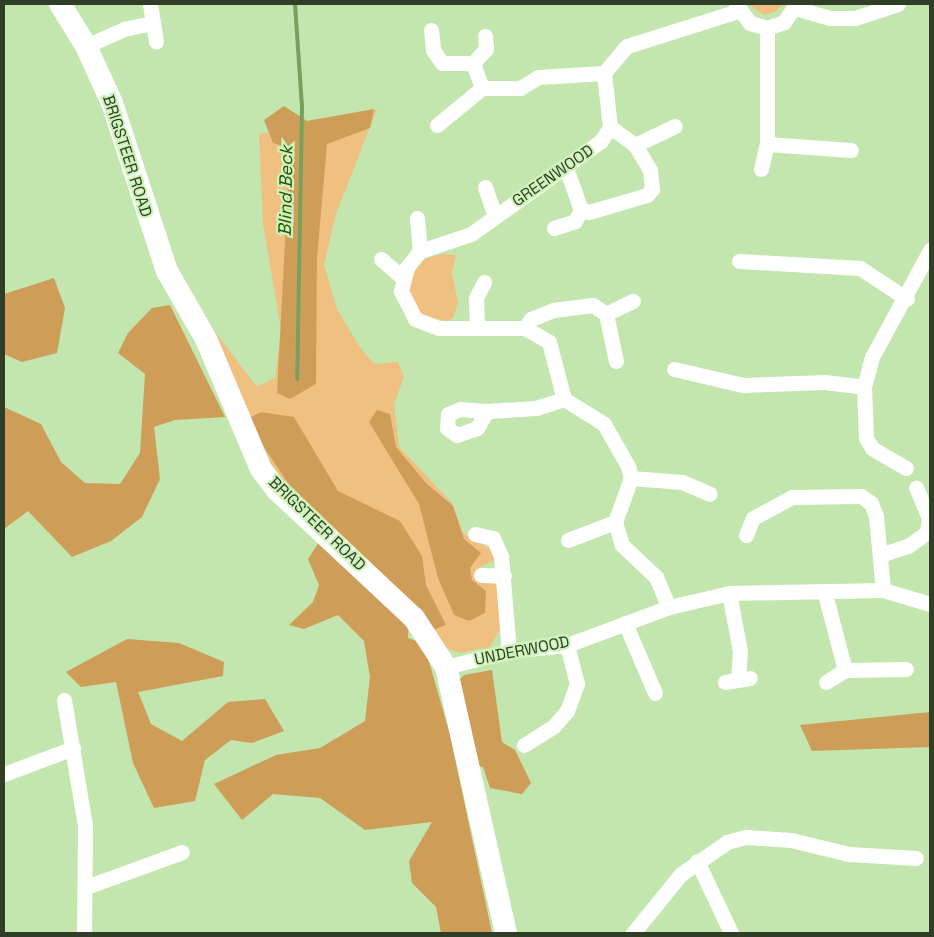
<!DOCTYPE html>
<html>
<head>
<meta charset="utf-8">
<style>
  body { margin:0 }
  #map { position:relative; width:934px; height:937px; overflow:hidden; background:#c2e6ae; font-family:"Space Grotesk",sans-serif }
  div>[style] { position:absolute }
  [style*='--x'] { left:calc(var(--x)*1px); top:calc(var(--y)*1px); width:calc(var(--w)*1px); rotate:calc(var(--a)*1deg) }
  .green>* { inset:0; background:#efc080 }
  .forest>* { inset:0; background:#ce9d58 }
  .stream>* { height:4px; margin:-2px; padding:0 2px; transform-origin:2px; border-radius:2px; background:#76a05c }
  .street>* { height:15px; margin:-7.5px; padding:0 7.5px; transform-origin:7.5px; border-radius:7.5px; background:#fff }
  .secondary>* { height:22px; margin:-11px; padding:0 11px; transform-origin:11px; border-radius:11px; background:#fff }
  span { translate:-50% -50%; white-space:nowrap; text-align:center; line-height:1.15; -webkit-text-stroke:4.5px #cff4bb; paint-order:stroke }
  .street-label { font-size:16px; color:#303e27 }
  .water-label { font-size:18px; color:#295006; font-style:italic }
  .frame { position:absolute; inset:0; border:5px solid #303e27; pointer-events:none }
</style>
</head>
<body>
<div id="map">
  <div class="green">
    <i style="clip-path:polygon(749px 4px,783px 4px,775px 12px,764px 15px)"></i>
    <i style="clip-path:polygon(377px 109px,336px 214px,324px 265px,337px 309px,359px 346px,374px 364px,398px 362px,404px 377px,394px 404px,399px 447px,452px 503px,463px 533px,492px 550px,495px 560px,478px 568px,479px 579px,494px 582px,498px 589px,500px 629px,490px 647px,460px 653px,442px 647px,267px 463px,210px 325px,257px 387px,275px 378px,281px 330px,263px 224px,259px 134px)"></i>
    <i style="clip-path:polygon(442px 254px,456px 255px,452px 273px,458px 303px,453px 318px,447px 321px,423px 316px,411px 302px,409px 288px,419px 261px)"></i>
  </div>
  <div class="forest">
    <i style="clip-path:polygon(284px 106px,307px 121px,374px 109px,370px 128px,327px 144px,317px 258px,316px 384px,290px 399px,277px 393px,290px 148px,273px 143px,264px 120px)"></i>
    <i style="clip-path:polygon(54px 278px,65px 308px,57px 353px,22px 362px,4px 354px,4px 294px)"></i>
    <i style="clip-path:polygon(170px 305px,225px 417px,175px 420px,154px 427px,160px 479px,142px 517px,111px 541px,72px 557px,28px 511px,4px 529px,4px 407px,41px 424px,61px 462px,85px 483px,120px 484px,140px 453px,145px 374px,118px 353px,128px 333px,152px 308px)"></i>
    <i style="clip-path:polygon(377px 410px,390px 414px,396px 447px,426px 483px,453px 506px,464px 539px,481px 553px,470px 568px,472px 580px,486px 591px,485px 613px,469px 621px,454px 615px,438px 578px,419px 504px,369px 422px)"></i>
    <i style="clip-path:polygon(261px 412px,294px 417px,338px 491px,400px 521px,422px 556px,426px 585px,446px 625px,433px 630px,420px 610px,288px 483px,257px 437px,251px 417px)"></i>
    <i style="clip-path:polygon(321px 539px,409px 621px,408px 638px,424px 644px,450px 735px,492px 933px,441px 933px,436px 907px,412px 883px,409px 861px,432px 822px,365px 830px,320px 798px,273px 794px,242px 820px,214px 784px,276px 755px,320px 748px,365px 721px,370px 677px,364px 641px,338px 615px,304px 629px,289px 625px,313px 602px,319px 585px,308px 559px)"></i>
    <i style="clip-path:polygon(127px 639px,179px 643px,224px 662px,223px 676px,138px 692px,151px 724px,182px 741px,228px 702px,265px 699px,284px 731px,252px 743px,231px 740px,205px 760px,195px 801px,154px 808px,133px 763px,116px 682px,81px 687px,66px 672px)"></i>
    <i style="clip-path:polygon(492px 670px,502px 742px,515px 750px,531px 783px,522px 794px,490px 788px,483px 767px,472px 765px,454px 685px,464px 675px)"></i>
    <i style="clip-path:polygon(930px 712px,930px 747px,812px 751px,800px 725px)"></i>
  </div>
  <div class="stream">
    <i style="--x:295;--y:4;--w:102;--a:86.1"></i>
    <i style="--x:302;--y:106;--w:273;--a:91"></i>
  </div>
  <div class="street">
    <i style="--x:150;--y:4;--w:38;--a:81"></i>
    <i style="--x:736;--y:4;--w:24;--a:54"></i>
    <i style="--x:750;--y:23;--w:18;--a:16"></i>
    <i style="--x:767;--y:28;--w:18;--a:-19"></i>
    <i style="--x:784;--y:22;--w:22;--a:-56"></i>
    <i style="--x:795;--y:8;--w:36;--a:16"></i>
    <i style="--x:830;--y:18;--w:25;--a:0"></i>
    <i style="--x:855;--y:18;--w:45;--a:-18"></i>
    <i style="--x:431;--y:30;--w:20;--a:84"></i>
    <i style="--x:433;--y:50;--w:16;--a:55"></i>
    <i style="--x:442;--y:63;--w:31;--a:0"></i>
    <i style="--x:86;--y:46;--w:42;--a:-24.1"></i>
    <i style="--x:124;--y:29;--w:30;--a:-12"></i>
    <i style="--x:604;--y:73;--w:54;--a:83.7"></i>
    <i style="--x:610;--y:127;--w:17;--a:123"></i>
    <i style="--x:601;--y:141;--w:160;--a:144.4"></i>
    <i style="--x:471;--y:234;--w:54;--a:161.6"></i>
    <i style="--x:420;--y:251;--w:21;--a:129"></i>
    <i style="--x:407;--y:267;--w:25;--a:104"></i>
    <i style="--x:401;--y:291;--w:31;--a:63"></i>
    <i style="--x:415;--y:319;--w:26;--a:21"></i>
    <i style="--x:439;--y:328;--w:86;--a:0"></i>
    <i style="--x:525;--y:328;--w:28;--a:30"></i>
    <i style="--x:549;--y:342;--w:59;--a:75.3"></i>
    <i style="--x:564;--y:399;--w:47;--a:32"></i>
    <i style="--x:604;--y:424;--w:48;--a:60.3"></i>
    <i style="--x:628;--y:466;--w:12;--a:76"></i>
    <i style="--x:631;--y:478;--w:47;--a:110"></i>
    <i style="--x:615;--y:522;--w:24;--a:73"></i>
    <i style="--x:622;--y:545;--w:47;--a:43.3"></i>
    <i style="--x:656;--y:577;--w:33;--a:67"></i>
    <i style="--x:482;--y:88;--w:27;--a:-110"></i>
    <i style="--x:473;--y:63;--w:19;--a:-47"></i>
    <i style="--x:486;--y:49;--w:13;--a:-94"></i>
    <i style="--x:437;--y:125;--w:58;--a:-39.4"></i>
    <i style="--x:482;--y:88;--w:38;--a:0"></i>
    <i style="--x:520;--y:88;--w:21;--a:-31"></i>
    <i style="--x:538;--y:77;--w:66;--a:-3.5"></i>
    <i style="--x:604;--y:73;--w:35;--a:-50"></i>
    <i style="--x:627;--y:46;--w:116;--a:-17.5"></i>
    <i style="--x:767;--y:144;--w:84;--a:4.1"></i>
    <i style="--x:635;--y:145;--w:44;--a:-25.4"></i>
    <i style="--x:566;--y:168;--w:45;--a:70.3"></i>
    <i style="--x:581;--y:210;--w:8;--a:14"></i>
    <i style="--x:589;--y:212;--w:60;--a:-16.3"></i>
    <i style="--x:647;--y:195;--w:8;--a:-50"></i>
    <i style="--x:652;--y:189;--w:19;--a:-96"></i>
    <i style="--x:650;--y:170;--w:29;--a:-121"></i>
    <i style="--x:635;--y:145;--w:31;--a:-144"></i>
    <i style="--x:761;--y:169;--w:26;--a:-77"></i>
    <i style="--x:767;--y:144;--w:116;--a:-90"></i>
    <i style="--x:485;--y:187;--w:31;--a:71"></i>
    <i style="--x:417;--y:218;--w:33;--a:85"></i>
    <i style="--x:554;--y:228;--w:22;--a:-18"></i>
    <i style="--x:575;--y:221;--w:13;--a:-61"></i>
    <i style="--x:381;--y:259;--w:29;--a:41"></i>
    <i style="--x:739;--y:261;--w:121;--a:3.3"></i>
    <i style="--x:860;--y:268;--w:56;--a:33.4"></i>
    <i style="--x:606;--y:314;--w:30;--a:-26"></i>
    <i style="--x:477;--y:326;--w:28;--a:-92"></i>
    <i style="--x:476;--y:298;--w:18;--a:-63"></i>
    <i style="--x:525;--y:328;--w:11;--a:-56"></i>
    <i style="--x:531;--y:319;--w:24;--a:-22"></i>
    <i style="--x:553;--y:310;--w:40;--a:-7.1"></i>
    <i style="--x:593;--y:305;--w:16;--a:35"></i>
    <i style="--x:606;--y:314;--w:48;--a:78"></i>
    <i style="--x:674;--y:369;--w:71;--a:13.1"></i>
    <i style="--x:743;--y:385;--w:82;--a:-2.1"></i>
    <i style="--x:825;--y:382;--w:39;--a:7"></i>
    <i style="--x:487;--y:411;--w:27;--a:-176"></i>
    <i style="--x:460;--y:409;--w:13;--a:157"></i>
    <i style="--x:448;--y:414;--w:14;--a:94"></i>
    <i style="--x:447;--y:428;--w:12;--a:35"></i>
    <i style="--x:457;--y:435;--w:21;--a:-19"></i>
    <i style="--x:477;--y:428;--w:20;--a:-60"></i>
    <i style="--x:487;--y:411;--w:49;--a:-3.5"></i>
    <i style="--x:536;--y:408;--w:29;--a:-18"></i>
    <i style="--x:906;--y:468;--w:39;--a:-150"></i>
    <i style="--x:872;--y:448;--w:12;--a:-121"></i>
    <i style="--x:866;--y:438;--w:51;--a:-92.2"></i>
    <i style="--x:864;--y:387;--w:31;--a:-75"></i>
    <i style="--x:872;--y:357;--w:122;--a:-61.5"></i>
    <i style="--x:631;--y:478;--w:51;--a:4.5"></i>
    <i style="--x:682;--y:482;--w:30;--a:23"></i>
    <i style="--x:475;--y:534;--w:18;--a:13"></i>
    <i style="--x:493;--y:538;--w:20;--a:66"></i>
    <i style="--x:501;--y:556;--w:95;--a:85.2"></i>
    <i style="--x:746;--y:535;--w:18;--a:-68"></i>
    <i style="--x:753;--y:518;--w:44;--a:-28.3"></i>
    <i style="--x:792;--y:497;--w:69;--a:-0.8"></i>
    <i style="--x:861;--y:496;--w:12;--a:35"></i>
    <i style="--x:871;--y:503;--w:14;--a:69"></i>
    <i style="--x:876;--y:516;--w:74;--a:84.6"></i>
    <i style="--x:568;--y:540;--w:50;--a:-21"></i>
    <i style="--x:883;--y:554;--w:26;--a:-18"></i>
    <i style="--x:908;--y:546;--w:24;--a:-36"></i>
    <i style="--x:927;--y:532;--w:14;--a:-82"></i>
    <i style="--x:929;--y:518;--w:33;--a:-113"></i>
    <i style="--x:481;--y:575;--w:23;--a:2"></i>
    <i style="--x:729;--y:593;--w:59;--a:79.3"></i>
    <i style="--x:740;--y:651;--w:26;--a:94"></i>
    <i style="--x:825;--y:594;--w:79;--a:75.3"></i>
    <i style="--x:625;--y:623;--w:76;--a:66.8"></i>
    <i style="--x:446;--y:667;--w:65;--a:-14.3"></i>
    <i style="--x:509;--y:651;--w:58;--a:-5.9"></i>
    <i style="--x:567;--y:645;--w:109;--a:-20.4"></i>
    <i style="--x:669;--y:607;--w:62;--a:-13.1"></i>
    <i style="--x:729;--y:593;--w:154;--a:-1.1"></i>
    <i style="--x:883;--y:590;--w:49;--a:16.6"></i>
    <i style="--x:725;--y:682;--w:25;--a:-9"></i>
    <i style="--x:826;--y:682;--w:22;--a:-32"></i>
    <i style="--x:845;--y:670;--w:61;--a:-0.9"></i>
    <i style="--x:64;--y:700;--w:127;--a:80.5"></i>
    <i style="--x:85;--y:825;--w:108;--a:90.5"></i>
    <i style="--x:524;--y:745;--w:34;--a:-32"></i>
    <i style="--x:553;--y:727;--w:21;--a:-49"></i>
    <i style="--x:567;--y:711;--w:29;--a:-70"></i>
    <i style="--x:577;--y:684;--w:40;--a:-104.4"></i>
    <i style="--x:4;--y:774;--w:74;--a:-20.6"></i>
    <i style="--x:697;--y:861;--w:80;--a:64.7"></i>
    <i style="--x:86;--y:887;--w:102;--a:-20"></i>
    <i style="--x:633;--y:933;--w:76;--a:-50.9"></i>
    <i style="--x:681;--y:874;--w:56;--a:-34.8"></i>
    <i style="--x:727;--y:842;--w:20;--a:-15"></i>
    <i style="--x:746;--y:837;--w:45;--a:3.8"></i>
    <i style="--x:791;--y:840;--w:60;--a:13.6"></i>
    <i style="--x:849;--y:854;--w:67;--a:3.4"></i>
  </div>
  <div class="secondary">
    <i style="--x:60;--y:4;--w:49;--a:58.2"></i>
    <i style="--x:86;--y:46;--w:63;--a:65.5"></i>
    <i style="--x:112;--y:103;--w:177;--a:71.9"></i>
    <i style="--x:167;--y:271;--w:78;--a:60.2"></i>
    <i style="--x:206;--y:339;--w:141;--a:67.1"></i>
    <i style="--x:261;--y:469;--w:26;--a:53"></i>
    <i style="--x:277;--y:490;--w:187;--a:43.1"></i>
    <i style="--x:414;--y:618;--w:59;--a:56.9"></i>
    <i style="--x:446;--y:667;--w:273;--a:77.3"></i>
  </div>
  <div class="street-label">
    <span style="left:127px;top:156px;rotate:72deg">BRIGSTEER ROAD</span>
    <span style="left:553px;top:176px;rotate:-35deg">GREENWOOD</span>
    <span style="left:317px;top:524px;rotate:44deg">BRIGSTEER ROAD</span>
    <span style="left:522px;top:651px;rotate:-11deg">UNDERWOOD</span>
  </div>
  <div class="water-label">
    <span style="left:286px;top:191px;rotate:-89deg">Blind Beck</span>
  </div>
  <div class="frame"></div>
</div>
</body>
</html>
